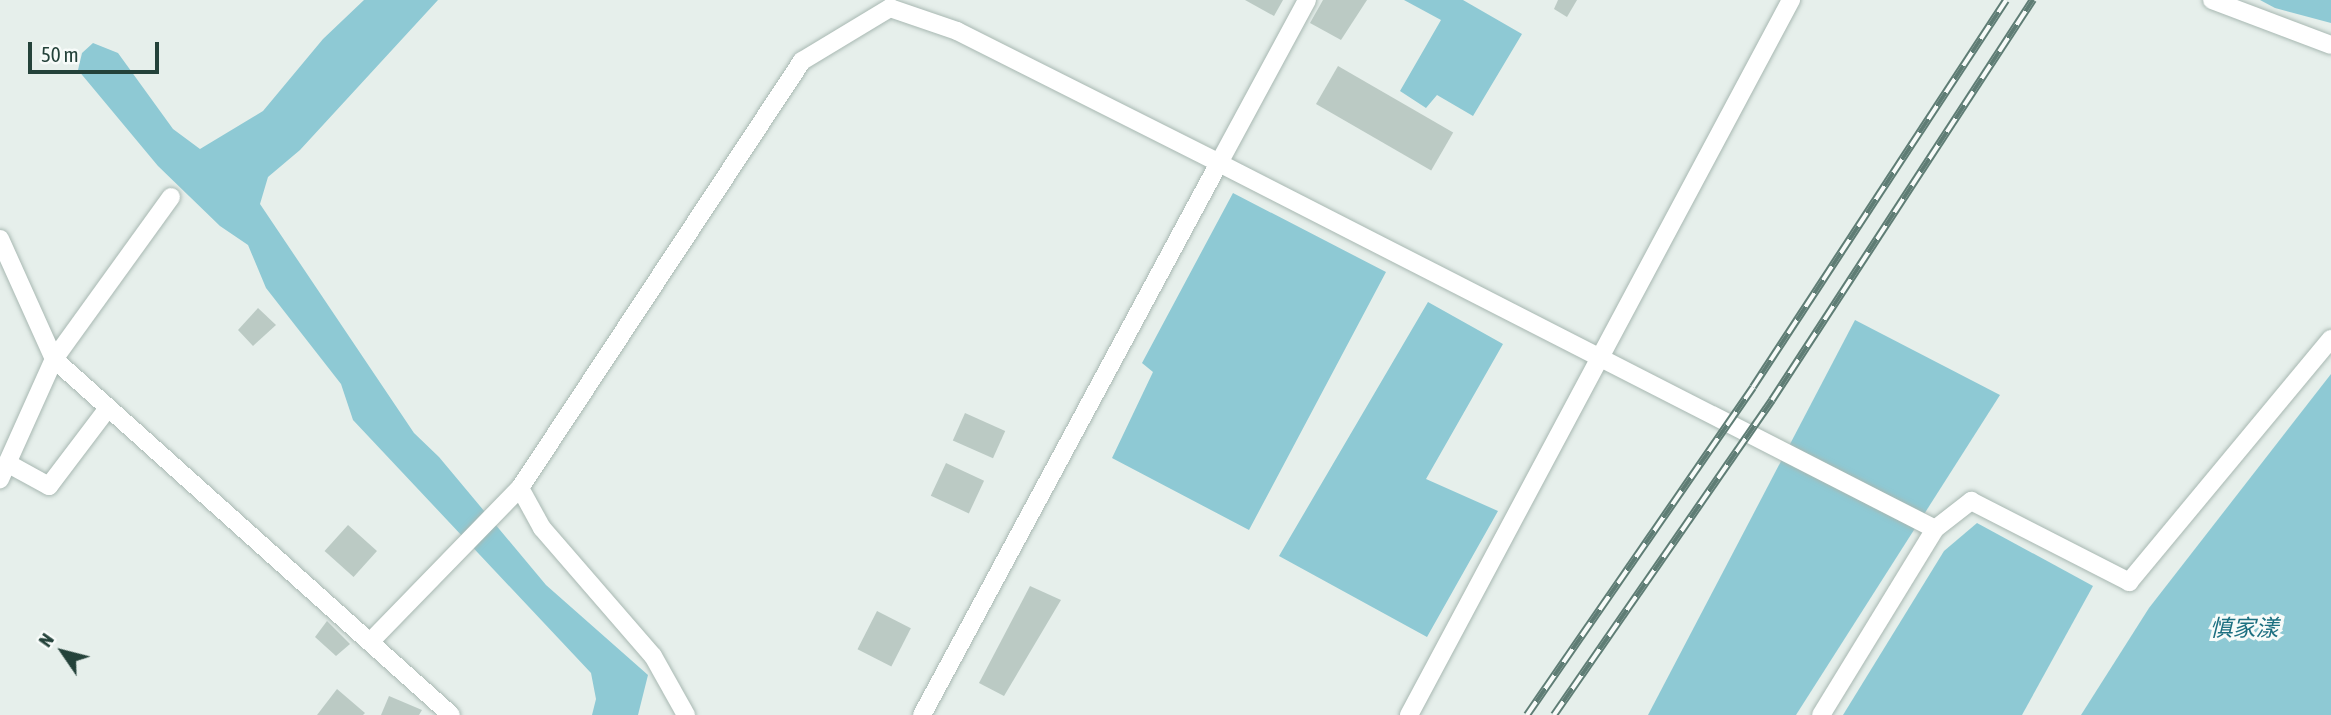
<!DOCTYPE html>
<html>
<head>
<meta charset="utf-8">
<style>
  body { margin:0 }
  #map { position:relative; width:2331px; height:715px; overflow:hidden; background:#e6efeb; font-family:"Asap Condensed","Noto Sans SC",sans-serif }
  div>[style] { position:absolute }
  [style*='--x'] { left:calc(var(--x)*1px); top:calc(var(--y)*1px); width:calc(var(--w)*1px); rotate:calc(var(--a)*1deg) }
  .water>* { inset:0; background:#8ec9d4 }
  .building>* { inset:0; background:#bbcac4; transform-origin:0 0 }
  .roads { filter:drop-shadow(0 0 2px #a8b8b2) drop-shadow(0 0 2px #a8b8b2) }
  .minor>* { height:18px; margin:-9px; padding:0 9px; transform-origin:9px; border-radius:9px; background:#fff }
  .rail>* { height:8px; margin-top:-4px; transform-origin:0; background:repeating-linear-gradient(90deg,#f7fbf9 0 16px,#5f7d75 0 32px); box-sizing:border-box; border-block:2px solid #5f7d75 }
  span { translate:-50% -50%; white-space:nowrap; text-align:center; line-height:1.15; -webkit-text-stroke:6px #f7fbf9; paint-order:stroke }
  .water-label { font-size:23px; color:#1c6f80; font-style:italic }
  .north { position:absolute; left:28px; top:617px; width:70px; height:70px; -webkit-text-stroke:5px #f7fbf9; paint-order:stroke; rotate:305deg; font-size:19px; font-weight:700; line-height:28px; text-align:center; color:#24423a }
  .north::after { content:''; display:block; margin:auto; width:24px; height:32px; background:#24423a; clip-path:polygon(50% 0,100% 100%,50% 72%,0 100%) }
  .scale { position:absolute; left:28px; top:42px; width:131px; height:32px; box-sizing:border-box; border:4px solid #24423a; border-top:0; padding-left:9px; font-size:21px; line-height:24px; white-space:nowrap; color:#24423a; -webkit-text-stroke:5px #f7fbf9; paint-order:stroke }
</style>
</head>
<body>
<div id="map">
  <div class="water">
    <i style="clip-path:polygon(364px 0,438px 0,300px 150px,268px 177px,260px 204px,414px 433px,439px 457px,546px 585px,648px 675px,638px 715px,592px 715px,596px 699px,591px 673px,353px 420px,341px 384px,266px 288px,248px 245px,220px 226px,158px 166px,78px 70px,82px 53px,93px 43px,118px 53px,173px 129px,200px 149px,263px 111px,323px 39px)"></i>
    <i style="clip-path:polygon(1404px 0,1463px 0,1522px 34px,1473px 116px,1437px 95px,1426px 108px,1400px 91px,1441px 20px)"></i>
    <i style="clip-path:polygon(2260px 0,2331px 0,2331px 23px,2275px 8px)"></i>
    <i style="clip-path:polygon(1233px 193px,1386px 272px,1249px 530px,1112px 458px,1153px 372px,1142px 363px)"></i>
    <i style="clip-path:polygon(1428px 302px,1503px 344px,1426px 479px,1498px 511px,1427px 637px,1279px 556px)"></i>
    <i style="clip-path:polygon(1855px 320px,2000px 395px,1796px 715px,1648px 715px)"></i>
    <i style="clip-path:polygon(2331px 374px,2331px 715px,2081px 715px,2149px 608px)"></i>
    <i style="clip-path:polygon(1977px 523px,2093px 586px,2022px 715px,1843px 715px,1944px 551px)"></i>
  </div>
  <div class="building">
    <i style="clip-path:polygon(1245px 0,1283px 0,1274px 16px)"></i>
    <i style="clip-path:polygon(1323px 0,1367px 0,1341px 40px,1310px 23px)"></i>
    <i style="clip-path:polygon(1558px 0,1577px 0,1567px 17px,1554px 9px)"></i>
    <i style="left:1338px;top:66px;width:133px;height:44px;rotate:30deg"></i>
    <i style="clip-path:polygon(258px 308px,276px 325px,253px 346px,238px 330px)"></i>
    <i style="left:965px;top:413px;width:44px;height:30px;rotate:24deg"></i>
    <i style="left:946px;top:463px;width:42px;height:36px;rotate:25deg"></i>
    <i style="left:348px;top:525px;width:39px;height:35px;rotate:42deg"></i>
    <i style="clip-path:polygon(1030px 586px,1061px 600px,1004px 696px,979px 683px)"></i>
    <i style="left:877px;top:611px;width:38px;height:43px;rotate:27deg"></i>
    <i style="clip-path:polygon(327px 621px,350px 644px,336px 656px,315px 637px)"></i>
    <i style="clip-path:polygon(337px 689px,365px 713px,363px 715px,317px 715px)"></i>
    <i style="clip-path:polygon(389px 696px,422px 710px,419px 715px,381px 715px)"></i>
  </div>
  <div class="roads">
    <div class="minor">
      <i style="--x:2212;--y:0;--w:127;--a:20.7"></i>
      <i style="--x:171;--y:197;--w:200;--a:125.8"></i>
      <i style="--x:54;--y:359;--w:533;--a:41.88"></i>
      <i style="--x:0;--y:239;--w:132;--a:65.8"></i>
      <i style="--x:54;--y:359;--w:132;--a:114.2"></i>
      <i style="--x:7;--y:463;--w:48;--a:28.7"></i>
      <i style="--x:49;--y:486;--w:98;--a:-52.9"></i>
      <i style="--x:520;--y:488;--w:46;--a:61.2"></i>
      <i style="--x:542;--y:528;--w:169;--a:49.1"></i>
      <i style="--x:653;--y:656;--w:68;--a:60.8"></i>
      <i style="--x:370;--y:642;--w:215;--a:-45.8"></i>
      <i style="--x:520;--y:488;--w:512;--a:-56.56"></i>
      <i style="--x:802;--y:61;--w:103;--a:-31.1"></i>
      <i style="--x:890;--y:8;--w:71;--a:18.9"></i>
      <i style="--x:957;--y:31;--w:293;--a:26.7"></i>
      <i style="--x:1219;--y:163;--w:185;--a:-61.6"></i>
      <i style="--x:922;--y:715;--w:627;--a:-61.72"></i>
      <i style="--x:1219;--y:163;--w:804;--a:27.07"></i>
      <i style="--x:1935;--y:529;--w:46;--a:-37.9"></i>
      <i style="--x:1971;--y:501;--w:178;--a:27.1"></i>
      <i style="--x:2129;--y:582;--w:316;--a:-50.3"></i>
      <i style="--x:1409;--y:715;--w:811;--a:-61.89"></i>
      <i style="--x:1821;--y:715;--w:218;--a:-58.5"></i>
    </div>
  </div>
  <div class="rail">
    <i style="--x:1527;--y:715;--w:398;--a:-55.4"></i>
    <i style="--x:1753;--y:387;--w:462;--a:-56.8"></i>
    <i style="--x:1554;--y:715;--w:383;--a:-55.3"></i>
    <i style="--x:1772;--y:400;--w:478;--a:-56.9"></i>
  </div>
  <div class="water-label">
    <span style="left:2244px;top:628px">慎家漾</span>
  </div>
  <div class="north">N</div>
  <div class="scale">50 m</div>
</div>
</body>
</html>
